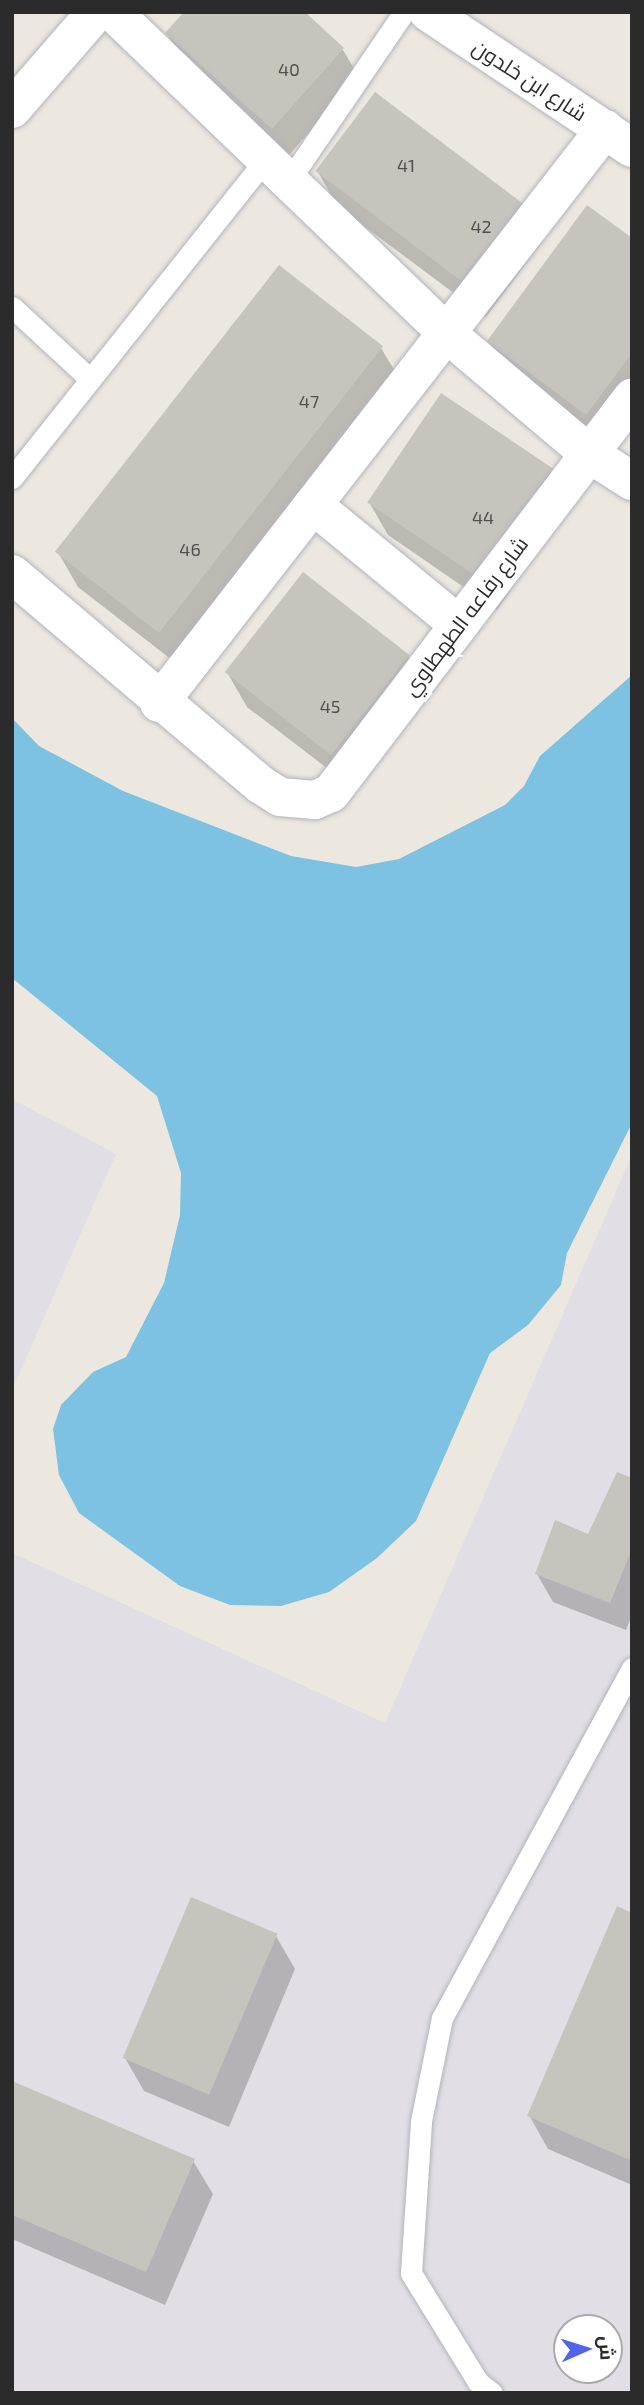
<!DOCTYPE html>
<html>
<head>
<meta charset="utf-8">
<style>
  body { margin:0 }
  #map { position:relative; width:644px; height:2405px; overflow:hidden; background:#ece7df; font-family:"Exo 2",Cairo,sans-serif }
  div>[style] { position:absolute }
  [style*='--x'] { left:calc(var(--x)*1px); top:calc(var(--y)*1px); width:calc(var(--w)*1px); rotate:calc(var(--a)*1deg) }
  .industrial>* { inset:0; background:#e1dfe5 }
  .water>* { inset:0; background:#7dc2e3 }
  .shadow>* { inset:0; background:#0003 }
  .building>* { inset:0; background:#c7c4be; transform-origin:0 0 }
  .roads { filter:drop-shadow(0 0 2px #b2b4bd) drop-shadow(0 0 2px #b2b4bd) }
  .lane>* { height:21px; margin:-10.5px; padding:0 10.5px; transform-origin:10.5px; border-radius:10.5px; background:#fff }
  .street>* { height:38px; margin:-19px; padding:0 19px; transform-origin:19px; border-radius:19px; background:#fff }
  span { translate:-50% -50%; white-space:nowrap; text-align:center; line-height:1.15; -webkit-text-stroke:7px #fff; paint-order:stroke }
  .number-label { font-size:18px; color:#525150 }
  .number-label span { -webkit-text-stroke-width:0 }
  .street-label { font-size:21px; color:#2b2b2b }
  .frame { position:absolute; inset:0; border:14px solid #2b2b2b; pointer-events:none }
  .north { position:absolute; left:553px; top:2314px; width:70px; height:70px; box-sizing:border-box; background:#fff; border:2px solid #aaa; border-radius:50%; rotate:87deg; font-size:19px; font-weight:700; line-height:28px; text-align:center; color:#2b2b2b }
  .north::after { content:''; display:block; margin:auto; width:24px; height:32px; background:#4f64e8; clip-path:polygon(50% 0,100% 100%,50% 72%,0 100%) }
</style>
</head>
<body>
<div id="map">
  <div class="industrial">
    <i style="clip-path:polygon(12px 1099px,116px 1154px,12px 1390px)"></i>
    <i style="clip-path:polygon(evenodd,632px 1155px,632px 2393px,12px 2393px,12px 1553px,385px 1723px,632px 1155px,567px 2328px,609px 2328px,609px 2370px,567px 2370px,567px 2328px)"></i>
  </div>
  <div class="water">
    <i style="clip-path:polygon(632px 675px,632px 1123px,567px 1253px,561px 1285px,528px 1325px,490px 1353px,416px 1521px,377px 1558px,329px 1592px,281px 1606px,230px 1605px,180px 1586px,79px 1513px,59px 1475px,53px 1429px,61px 1405px,93px 1372px,126px 1357px,164px 1283px,180px 1215px,181px 1173px,157px 1096px,12px 978px,12px 718px,39px 746px,123px 791px,291px 856px,356px 867px,399px 859px,505px 805px,524px 786px,540px 756px)"></i>
  </div>
  <div class="shadow">
    <i style="clip-path:polygon(302px 12px,343px 50px,359px 77px,288px 156px,183px 61px,167px 33px)"></i>
    <i style="clip-path:polygon(318px 172px,544px 239px,486px 317px,337px 206px)"></i>
    <i style="clip-path:polygon(632px 241px,632px 411px,606px 447px,508px 374px,489px 341px)"></i>
    <i style="clip-path:polygon(381px 348px,401px 381px,181px 667px,78px 587px,59px 554px)"></i>
    <i style="clip-path:polygon(550px 471px,570px 504px,497px 610px,388px 535px,369px 502px)"></i>
    <i style="clip-path:polygon(408px 656px,428px 689px,353px 788px,247px 707px,228px 674px)"></i>
    <i style="clip-path:polygon(632px 1479px,632px 1615px,626px 1630px,553px 1602px,537px 1574px,589px 1537px)"></i>
    <i style="clip-path:polygon(632px 1915px,632px 2185px,548px 2149px,529px 2115px)"></i>
    <i style="clip-path:polygon(276px 1936px,295px 1969px,229px 2127px,144px 2091px,125px 2058px)"></i>
    <i style="clip-path:polygon(12px 2083px,193px 2161px,213px 2194px,165px 2305px,12px 2239px)"></i>
  </div>
  <div class="building">
    <i style="clip-path:polygon(184px 12px,305px 12px,344px 48px,272px 129px,165px 33px)"></i>
    <i style="left:375px;top:92px;width:188px;height:99px;rotate:37deg"></i>
    <i style="clip-path:polygon(587px 205px,632px 238px,632px 353px,586px 415px,487px 341px)"></i>
    <i style="left:279px;top:265px;width:132px;height:364px;rotate:38deg"></i>
    <i style="left:441px;top:393px;width:135px;height:132px;rotate:34deg"></i>
    <i style="left:303px;top:572px;width:135px;height:127px;rotate:38deg"></i>
    <i style="clip-path:polygon(617px 1472px,632px 1478px,632px 1549px,610px 1603px,535px 1574px,555px 1520px,588px 1534px)"></i>
    <i style="left:191px;top:1897px;width:94px;height:175px;rotate:23deg"></i>
    <i style="clip-path:polygon(617px 1906px,632px 1913px,632px 2161px,527px 2116px)"></i>
    <i style="clip-path:polygon(12px 2081px,195px 2159px,146px 2272px,12px 2215px)"></i>
  </div>
  <div class="roads">
    <div class="lane">
      <i style="--x:288;--y:182;--w:206;--a:-55.7"></i>
      <i style="--x:12;--y:307;--w:105;--a:42.7"></i>
      <i style="--x:12;--y:478;--w:406;--a:-51.5"></i>
      <i style="--x:492;--y:2393;--w:18;--a:-142"></i>
      <i style="--x:478;--y:2382;--w:128;--a:-121.6"></i>
      <i style="--x:411;--y:2273;--w:152;--a:-86.2"></i>
      <i style="--x:421;--y:2121;--w:105;--a:-78.5"></i>
      <i style="--x:442;--y:2018;--w:398;--a:-61.5"></i>
    </div>
    <div class="street">
      <i style="--x:113;--y:12;--w:461;--a:43.9"></i>
      <i style="--x:445;--y:332;--w:187;--a:40.2"></i>
      <i style="--x:588;--y:453;--w:52;--a:32.5"></i>
      <i style="--x:428;--y:12;--w:245;--a:33.7"></i>
      <i style="--x:12;--y:109;--w:128;--a:-49.1"></i>
      <i style="--x:313;--y:505;--w:189;--a:39.4"></i>
      <i style="--x:12;--y:574;--w:326;--a:40.3"></i>
      <i style="--x:261;--y:785;--w:22;--a:32"></i>
      <i style="--x:280;--y:797;--w:35;--a:5"></i>
      <i style="--x:315;--y:800;--w:17;--a:-24"></i>
      <i style="--x:331;--y:793;--w:497;--a:-52.7"></i>
      <i style="--x:159;--y:703;--w:727;--a:-52.15"></i>
    </div>
  </div>
  <div class="number-label">
    <span style="left:289px;top:69px">40</span>
    <span style="left:406px;top:165px">41</span>
    <span style="left:481px;top:226px">42</span>
    <span style="left:309px;top:401px">47</span>
    <span style="left:483px;top:517px">44</span>
    <span style="left:190px;top:549px">46</span>
    <span style="left:330px;top:706px">45</span>
  </div>
  <div class="street-label">
    <span style="left:530px;top:80px;rotate:33deg">شارع ابن خلدون</span>
    <span style="left:465px;top:616px;rotate:-53deg">شارع رفاعه الطهطاوي</span>
  </div>
  <div class="frame"></div>
  <div class="north">ش</div>
</div>
</body>
</html>
